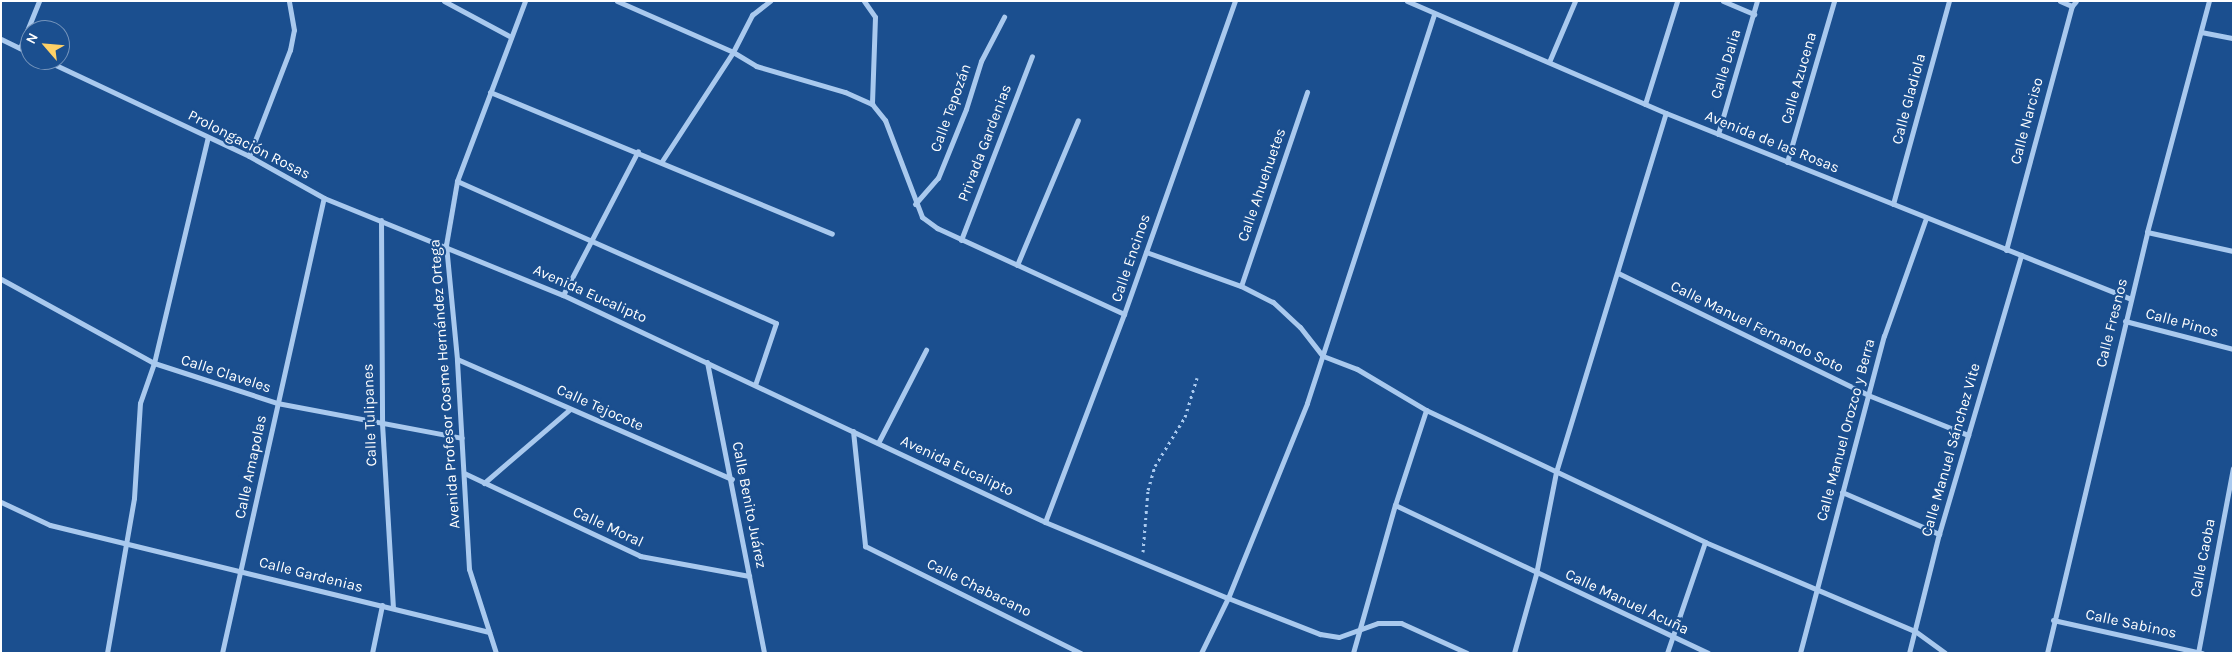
<!DOCTYPE html>
<html>
<head>
<meta charset="utf-8">
<style>
  body { margin:0 }
  #map { position:relative; width:2234px; height:654px; overflow:hidden; background:#1b4f8f; font-family:Karla,sans-serif }
  div>[style] { position:absolute }
  [style*='--x'] { left:calc(var(--x)*1px); top:calc(var(--y)*1px); width:calc(var(--w)*1px); rotate:calc(var(--a)*1deg) }
  .path>* { height:3px; margin-top:-1.5px; transform-origin:0; background:repeating-linear-gradient(90deg,#a9c9ee 0 2.5px,transparent 0 6.5px) }
  .street>* { height:5px; margin:-2.5px; padding:0 2.5px; transform-origin:2.5px; border-radius:2.5px; background:#a9c9ee }
  span { translate:-50% -50%; white-space:nowrap; text-align:center; line-height:1.15; -webkit-text-stroke:4.5px #1b4f8f; paint-order:stroke }
  .street-label { font-size:15px; color:#fff }
  .frame { position:absolute; inset:0; border:2px solid #fff; pointer-events:none }
  .north { position:absolute; left:20px; top:20px; width:50px; height:50px; box-sizing:border-box; background:#1b4f8f; border:1px solid #7695bc; border-radius:50%; rotate:297deg; font-size:14px; font-weight:700; line-height:20px; text-align:center; color:#fff }
  .north::after { content:''; display:block; margin:auto; width:18px; height:22px; background:#ffd166; clip-path:polygon(50% 0,100% 100%,50% 72%,0 100%) }
</style>
</head>
<body>
<div id="map">
  <div class="path">
    <i style="--x:1143;--y:552;--w:62;--a:-85.4"></i>
    <i style="--x:1148;--y:490;--w:25;--a:-74"></i>
    <i style="--x:1155;--y:466;--w:57;--a:-58.5"></i>
    <i style="--x:1185;--y:417;--w:41;--a:-72.9"></i>
  </div>
  <div class="street">
    <i style="--x:444;--y:1;--w:76;--a:28.2"></i>
    <i style="--x:617;--y:1;--w:127;--a:23.7"></i>
    <i style="--x:733;--y:52;--w:27;--a:31"></i>
    <i style="--x:756;--y:66;--w:93;--a:16.3"></i>
    <i style="--x:845;--y:92;--w:30;--a:24"></i>
    <i style="--x:872;--y:104;--w:21;--a:51"></i>
    <i style="--x:885;--y:120;--w:104;--a:69.1"></i>
    <i style="--x:922;--y:217;--w:19;--a:36"></i>
    <i style="--x:937;--y:228;--w:206;--a:24.7"></i>
    <i style="--x:864;--y:1;--w:19;--a:55"></i>
    <i style="--x:875;--y:17;--w:87;--a:92"></i>
    <i style="--x:1407;--y:1;--w:282;--a:23.4"></i>
    <i style="--x:1666;--y:113;--w:500;--a:21.8"></i>
    <i style="--x:1723;--y:1;--w:34;--a:23"></i>
    <i style="--x:2060;--y:1;--w:13;--a:23"></i>
    <i style="--x:2201;--y:32;--w:33;--a:11"></i>
    <i style="--x:1;--y:39;--w:32;--a:26"></i>
    <i style="--x:20;--y:48;--w:51;--a:-68"></i>
    <i style="--x:45;--y:60;--w:225;--a:25.2"></i>
    <i style="--x:249;--y:156;--w:86;--a:29.2"></i>
    <i style="--x:324;--y:198;--w:258;--a:22.1"></i>
    <i style="--x:563;--y:295;--w:533;--a:25.22"></i>
    <i style="--x:1045;--y:522;--w:198;--a:22.6"></i>
    <i style="--x:1228;--y:598;--w:99;--a:21.4"></i>
    <i style="--x:1320;--y:634;--w:19;--a:9"></i>
    <i style="--x:1339;--y:637;--w:41;--a:-19.7"></i>
    <i style="--x:1378;--y:623;--w:23;--a:0"></i>
    <i style="--x:1401;--y:623;--w:72;--a:24.4"></i>
    <i style="--x:1549;--y:62;--w:66;--a:-66.9"></i>
    <i style="--x:490;--y:92;--w:370;--a:22.5"></i>
    <i style="--x:1645;--y:104;--w:108;--a:-72.7"></i>
    <i style="--x:1718;--y:134;--w:139;--a:-73.7"></i>
    <i style="--x:249;--y:156;--w:114;--a:-68.9"></i>
    <i style="--x:290;--y:50;--w:20;--a:-79"></i>
    <i style="--x:294;--y:30;--w:29;--a:-100"></i>
    <i style="--x:662;--y:161;--w:130;--a:-56.9"></i>
    <i style="--x:733;--y:52;--w:42;--a:-62.8"></i>
    <i style="--x:752;--y:15;--w:23;--a:-38"></i>
    <i style="--x:1787;--y:162;--w:168;--a:-73.7"></i>
    <i style="--x:457;--y:181;--w:349;--a:24"></i>
    <i style="--x:776;--y:323;--w:65;--a:108.7"></i>
    <i style="--x:915;--y:204;--w:35;--a:-49"></i>
    <i style="--x:938;--y:178;--w:74;--a:-67.9"></i>
    <i style="--x:966;--y:109;--w:50;--a:-72.6"></i>
    <i style="--x:981;--y:61;--w:50;--a:-62.4"></i>
    <i style="--x:1893;--y:204;--w:211;--a:-74.6"></i>
    <i style="--x:381;--y:220;--w:203;--a:89.7"></i>
    <i style="--x:382;--y:423;--w:185;--a:86.6"></i>
    <i style="--x:2147;--y:232;--w:88;--a:12.5"></i>
    <i style="--x:961;--y:240;--w:197;--a:-68.9"></i>
    <i style="--x:2006;--y:250;--w:253;--a:-74.9"></i>
    <i style="--x:2072;--y:6;--w:6;--a:-51"></i>
    <i style="--x:1146;--y:252;--w:101;--a:19.7"></i>
    <i style="--x:1241;--y:286;--w:36;--a:27"></i>
    <i style="--x:1273;--y:302;--w:37;--a:43"></i>
    <i style="--x:1300;--y:327;--w:37;--a:52"></i>
    <i style="--x:1323;--y:356;--w:36;--a:21"></i>
    <i style="--x:1357;--y:369;--w:80;--a:30.7"></i>
    <i style="--x:1426;--y:410;--w:309;--a:25.3"></i>
    <i style="--x:1705;--y:542;--w:228;--a:23"></i>
    <i style="--x:1915;--y:631;--w:37;--a:36"></i>
    <i style="--x:1017;--y:265;--w:157;--a:-67.2"></i>
    <i style="--x:1618;--y:273;--w:278;--a:26"></i>
    <i style="--x:1868;--y:395;--w:108;--a:21.8"></i>
    <i style="--x:1;--y:279;--w:175;--a:28.8"></i>
    <i style="--x:154;--y:363;--w:129;--a:18"></i>
    <i style="--x:277;--y:403;--w:188;--a:10.7"></i>
    <i style="--x:1241;--y:286;--w:205;--a:-71.2"></i>
    <i style="--x:563;--y:295;--w:162;--a:-62.5"></i>
    <i style="--x:2125;--y:321;--w:112;--a:14.5"></i>
    <i style="--x:457;--y:359;--w:300;--a:23.6"></i>
    <i style="--x:707;--y:362;--w:297;--a:78.9"></i>
    <i style="--x:853;--y:431;--w:116;--a:84"></i>
    <i style="--x:865;--y:546;--w:241;--a:26.4"></i>
    <i style="--x:878;--y:443;--w:105;--a:-62.7"></i>
    <i style="--x:464;--y:473;--w:195;--a:25.2"></i>
    <i style="--x:640;--y:556;--w:111;--a:10.4"></i>
    <i style="--x:484;--y:483;--w:113;--a:-40.7"></i>
    <i style="--x:1842;--y:492;--w:106;--a:23.4"></i>
    <i style="--x:1;--y:502;--w:54;--a:25.1"></i>
    <i style="--x:50;--y:525;--w:452;--a:13.7"></i>
    <i style="--x:1395;--y:505;--w:346;--a:25.3"></i>
    <i style="--x:1045;--y:522;--w:222;--a:-69.2"></i>
    <i style="--x:1124;--y:314;--w:332;--a:-70.5"></i>
    <i style="--x:2053;--y:620;--w:153;--a:12.5"></i>
    <i style="--x:107;--y:653;--w:157;--a:-80.1"></i>
    <i style="--x:134;--y:498;--w:95;--a:-86.4"></i>
    <i style="--x:140;--y:403;--w:42;--a:-70.7"></i>
    <i style="--x:154;--y:363;--w:232;--a:-76.6"></i>
    <i style="--x:222;--y:653;--w:466;--a:-77.4"></i>
    <i style="--x:372;--y:653;--w:49;--a:-78.2"></i>
    <i style="--x:496;--y:653;--w:88;--a:-107.8"></i>
    <i style="--x:469;--y:569;--w:210;--a:-93.3"></i>
    <i style="--x:457;--y:359;--w:115;--a:-95.5"></i>
    <i style="--x:446;--y:245;--w:65;--a:-80.2"></i>
    <i style="--x:457;--y:181;--w:192;--a:-69.3"></i>
    <i style="--x:1201;--y:653;--w:61;--a:-63.9"></i>
    <i style="--x:1228;--y:598;--w:210;--a:-67.9"></i>
    <i style="--x:1307;--y:403;--w:409;--a:-71.9"></i>
    <i style="--x:1353;--y:653;--w:154;--a:-74.2"></i>
    <i style="--x:1395;--y:505;--w:100;--a:-71.9"></i>
    <i style="--x:1514;--y:653;--w:82;--a:-74.4"></i>
    <i style="--x:1536;--y:574;--w:104;--a:-78.9"></i>
    <i style="--x:1556;--y:472;--w:375;--a:-73"></i>
    <i style="--x:1667;--y:653;--w:117;--a:-71.1"></i>
    <i style="--x:1800;--y:653;--w:328;--a:-75.2"></i>
    <i style="--x:1884;--y:336;--w:125;--a:-70.4"></i>
    <i style="--x:1909;--y:653;--w:123;--a:-75.9"></i>
    <i style="--x:1939;--y:534;--w:291;--a:-73.6"></i>
    <i style="--x:2047;--y:653;--w:433;--a:-76.6"></i>
    <i style="--x:2147;--y:232;--w:239;--a:-75"></i>
    <i style="--x:2198;--y:653;--w:188;--a:-79.3"></i>
  </div>
  <div class="street-label">
    <span style="left:1726px;top:64px;rotate:-73deg">Calle Dalia</span>
    <span style="left:1799px;top:78px;rotate:-74deg">Calle Azucena</span>
    <span style="left:1909px;top:99px;rotate:-75deg">Calle Gladiola</span>
    <span style="left:951px;top:108px;rotate:-70deg">Calle Tepozán</span>
    <span style="left:2027px;top:121px;rotate:-75deg">Calle Narciso</span>
    <span style="left:1772px;top:142px;rotate:22deg">Avenida de las Rosas</span>
    <span style="left:985px;top:143px;rotate:-69deg">Privada Gardenias</span>
    <span style="left:249px;top:145px;rotate:27deg">Prolongación Rosas</span>
    <span style="left:1262px;top:185px;rotate:-71deg">Calle Ahuehuetes</span>
    <span style="left:1131px;top:258px;rotate:-71deg">Calle Encinos</span>
    <span style="left:590px;top:294px;rotate:24deg">Avenida Eucalipto</span>
    <span style="left:2112px;top:323px;rotate:-76deg">Calle Fresnos</span>
    <span style="left:2182px;top:323px;rotate:15deg">Calle Pinos</span>
    <span style="left:1757px;top:327px;rotate:26deg">Calle Manuel Fernando Soto</span>
    <span style="left:226px;top:374px;rotate:18deg">Calle Claveles</span>
    <span style="left:445px;top:384px;rotate:-94deg">Avenida Profesor Cosme Hernández Ortega</span>
    <span style="left:600px;top:408px;rotate:24deg">Calle Tejocote</span>
    <span style="left:370px;top:415px;rotate:-92deg">Calle Tulipanes</span>
    <span style="left:1846px;top:430px;rotate:-75deg">Calle Manuel Orozco y Berra</span>
    <span style="left:1951px;top:450px;rotate:-74deg">Calle Manuel Sánchez Vite</span>
    <span style="left:957px;top:466px;rotate:25deg">Avenida Eucalipto</span>
    <span style="left:251px;top:467px;rotate:-78deg">Calle Amapolas</span>
    <span style="left:749px;top:505px;rotate:79deg">Calle Benito Juárez</span>
    <span style="left:608px;top:527px;rotate:25deg">Calle Moral</span>
    <span style="left:2203px;top:558px;rotate:-79deg">Calle Caoba</span>
    <span style="left:311px;top:575px;rotate:14deg">Calle Gardenias</span>
    <span style="left:979px;top:588px;rotate:26deg">Calle Chabacano</span>
    <span style="left:1627px;top:602px;rotate:25deg">Calle Manuel Acuña</span>
    <span style="left:2131px;top:624px;rotate:12deg">Calle Sabinos</span>
  </div>
  <div class="frame"></div>
  <div class="north">N</div>
</div>
</body>
</html>
